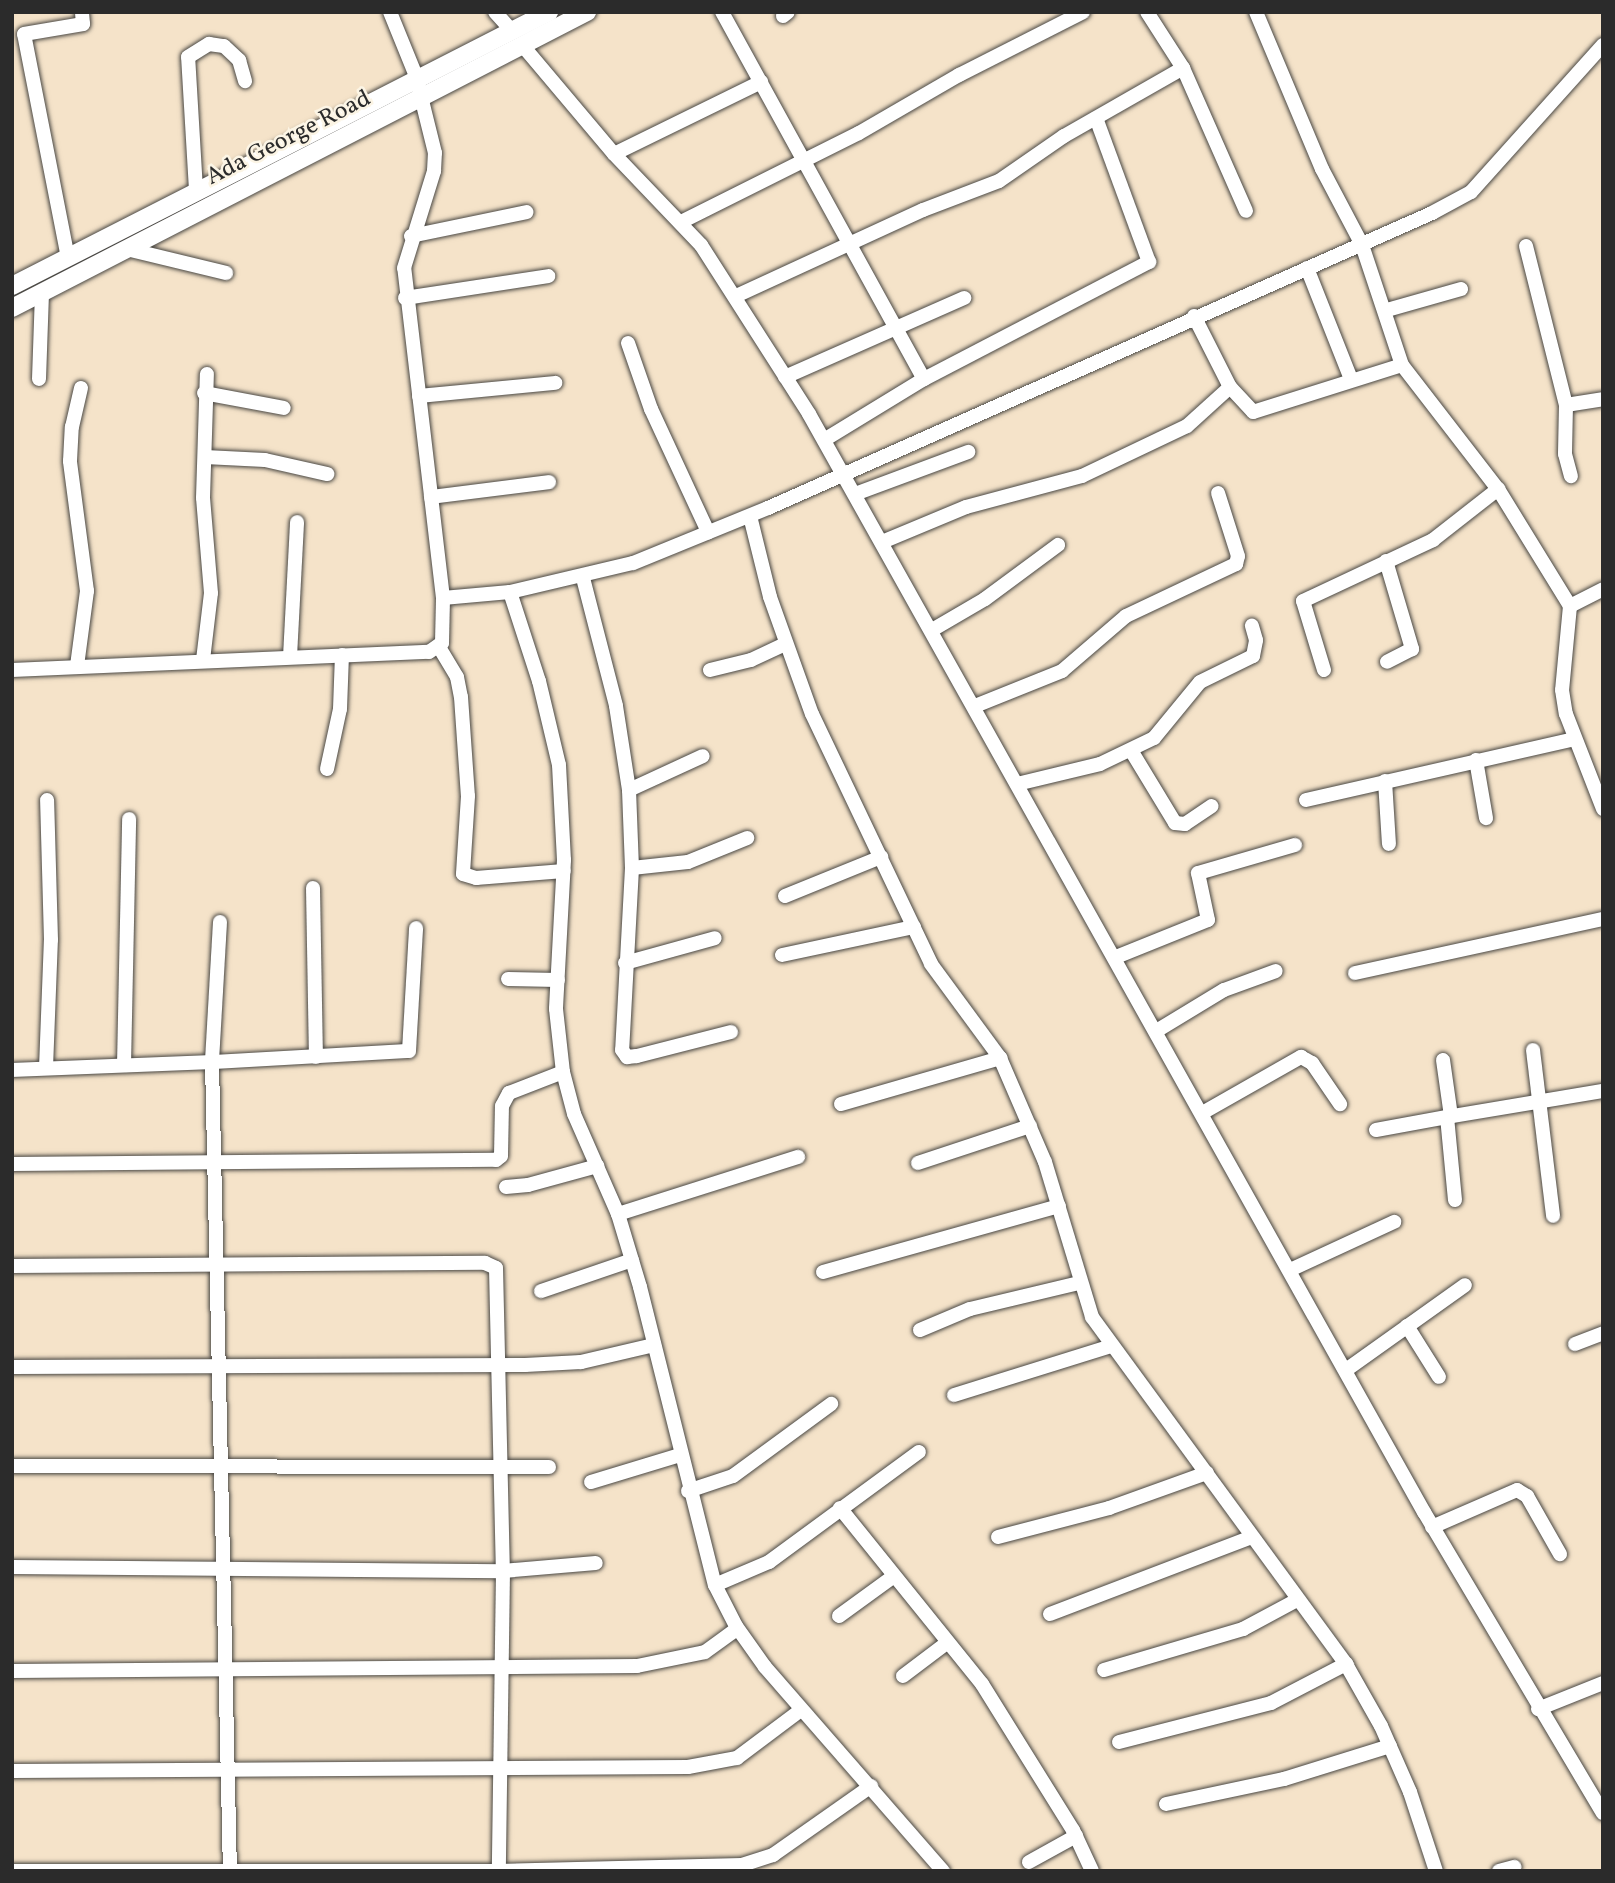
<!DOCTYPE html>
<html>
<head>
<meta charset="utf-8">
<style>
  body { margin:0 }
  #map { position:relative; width:1615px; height:1883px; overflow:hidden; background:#f5e3c9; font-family:Vollkorn,serif }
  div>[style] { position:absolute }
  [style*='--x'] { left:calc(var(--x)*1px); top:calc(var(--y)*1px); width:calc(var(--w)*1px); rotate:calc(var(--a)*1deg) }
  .roads { filter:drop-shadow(0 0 2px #494743) drop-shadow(0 0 2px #494743) }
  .minor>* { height:14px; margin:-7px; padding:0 7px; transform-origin:7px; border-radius:7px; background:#fff }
  .major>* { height:18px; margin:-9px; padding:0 9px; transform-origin:9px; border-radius:9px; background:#fff }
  span { translate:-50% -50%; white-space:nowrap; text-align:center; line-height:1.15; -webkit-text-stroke:5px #fcf5e5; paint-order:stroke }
  .street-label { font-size:24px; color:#2b2b2b }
  .frame { position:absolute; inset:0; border:14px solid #2b2b2b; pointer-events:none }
</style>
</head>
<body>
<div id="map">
  <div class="roads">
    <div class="minor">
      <i style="--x:495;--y:12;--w:25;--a:48"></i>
      <i style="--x:722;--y:12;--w:419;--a:61.2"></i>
      <i style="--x:1147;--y:12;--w:67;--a:57.3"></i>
      <i style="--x:1183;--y:68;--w:156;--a:66.2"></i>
      <i style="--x:1256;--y:12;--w:170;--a:67.2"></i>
      <i style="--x:1322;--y:169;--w:86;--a:62.2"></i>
      <i style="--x:1362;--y:245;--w:126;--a:71.6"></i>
      <i style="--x:1402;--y:365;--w:157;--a:52.3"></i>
      <i style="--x:1498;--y:489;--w:137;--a:58.4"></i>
      <i style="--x:1570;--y:606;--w:84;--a:95.4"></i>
      <i style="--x:1562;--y:690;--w:24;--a:81"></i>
      <i style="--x:1566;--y:714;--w:102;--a:68.7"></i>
      <i style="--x:783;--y:16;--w:6;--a:-39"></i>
      <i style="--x:523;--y:46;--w:141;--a:49.9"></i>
      <i style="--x:614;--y:154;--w:126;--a:46.3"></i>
      <i style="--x:701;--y:245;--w:201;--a:57.4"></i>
      <i style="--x:809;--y:414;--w:1259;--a:60.75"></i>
      <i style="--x:1424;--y:1512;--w:350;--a:59.3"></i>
      <i style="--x:614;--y:154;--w:164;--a:-26.1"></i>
      <i style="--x:196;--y:190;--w:133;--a:-93.4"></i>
      <i style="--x:188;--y:57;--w:25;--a:-32"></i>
      <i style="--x:209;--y:44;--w:15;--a:8"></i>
      <i style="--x:224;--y:46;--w:21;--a:43"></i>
      <i style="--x:239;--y:60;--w:22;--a:74"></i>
      <i style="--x:681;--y:222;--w:199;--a:-26.6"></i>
      <i style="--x:859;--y:133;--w:116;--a:-30.1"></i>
      <i style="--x:959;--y:75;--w:139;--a:-26.9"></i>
      <i style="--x:411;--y:236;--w:118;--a:-11.7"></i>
      <i style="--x:1526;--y:246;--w:164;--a:75.9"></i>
      <i style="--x:1566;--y:405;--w:49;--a:91.2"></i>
      <i style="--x:1565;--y:454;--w:23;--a:75"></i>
      <i style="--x:127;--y:249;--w:102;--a:13.6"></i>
      <i style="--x:68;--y:258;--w:228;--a:-101.1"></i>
      <i style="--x:24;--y:34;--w:60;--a:-9.6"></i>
      <i style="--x:83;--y:24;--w:12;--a:-95"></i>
      <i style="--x:1307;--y:268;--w:119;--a:68.4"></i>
      <i style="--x:736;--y:296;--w:206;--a:-24.7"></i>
      <i style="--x:923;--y:210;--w:81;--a:-20.9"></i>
      <i style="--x:999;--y:181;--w:79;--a:-34.7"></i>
      <i style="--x:1064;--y:136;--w:137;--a:-29.7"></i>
      <i style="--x:405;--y:298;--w:145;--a:-8.7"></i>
      <i style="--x:1387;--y:310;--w:77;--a:-15.8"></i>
      <i style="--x:1194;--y:316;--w:80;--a:63.1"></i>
      <i style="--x:1230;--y:387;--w:34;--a:47"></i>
      <i style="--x:1253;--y:412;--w:156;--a:-17.5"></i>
      <i style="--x:628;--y:343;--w:70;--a:70.8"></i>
      <i style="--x:651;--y:409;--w:136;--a:65.1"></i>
      <i style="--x:785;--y:377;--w:196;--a:-23.8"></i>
      <i style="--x:39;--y:379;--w:87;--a:-88"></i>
      <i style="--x:204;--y:393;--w:81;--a:10.6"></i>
      <i style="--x:419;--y:396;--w:137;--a:-5.5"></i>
      <i style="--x:1566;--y:405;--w:37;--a:-9"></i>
      <i style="--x:824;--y:440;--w:117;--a:-31.4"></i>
      <i style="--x:924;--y:379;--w:254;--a:-27.5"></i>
      <i style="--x:1149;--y:262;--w:153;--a:-110.2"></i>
      <i style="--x:205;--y:457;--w:60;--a:2.9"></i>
      <i style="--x:265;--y:460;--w:64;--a:12.7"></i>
      <i style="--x:855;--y:494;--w:121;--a:-20.4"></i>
      <i style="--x:431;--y:497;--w:119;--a:-7.2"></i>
      <i style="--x:750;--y:516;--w:83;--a:76.1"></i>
      <i style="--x:770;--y:597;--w:124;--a:70.3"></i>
      <i style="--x:812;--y:714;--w:277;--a:64.5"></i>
      <i style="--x:931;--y:964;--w:117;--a:53.7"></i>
      <i style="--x:1000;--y:1058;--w:113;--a:66.6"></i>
      <i style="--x:1045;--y:1162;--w:162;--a:73.1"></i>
      <i style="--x:1092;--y:1317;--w:432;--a:53.8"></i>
      <i style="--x:1347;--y:1666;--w:69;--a:60.5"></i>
      <i style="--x:1381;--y:1726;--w:72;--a:66.3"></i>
      <i style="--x:1410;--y:1792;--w:83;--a:71.8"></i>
      <i style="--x:882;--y:542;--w:91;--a:-22.6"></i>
      <i style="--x:966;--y:507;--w:120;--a:-15"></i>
      <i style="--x:1082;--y:476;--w:116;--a:-25.5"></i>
      <i style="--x:1187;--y:426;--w:58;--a:-42.2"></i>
      <i style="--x:1386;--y:561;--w:92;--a:73.5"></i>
      <i style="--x:1412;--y:649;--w:28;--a:153"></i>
      <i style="--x:583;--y:578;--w:132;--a:75.5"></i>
      <i style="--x:616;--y:706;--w:85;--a:81.2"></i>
      <i style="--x:629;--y:790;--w:78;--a:87.8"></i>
      <i style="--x:632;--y:868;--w:182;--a:93.1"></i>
      <i style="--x:622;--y:1050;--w:9;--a:54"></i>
      <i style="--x:627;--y:1057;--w:10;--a:-6"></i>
      <i style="--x:637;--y:1056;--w:97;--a:-14.3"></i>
      <i style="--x:510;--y:592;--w:94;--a:72"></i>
      <i style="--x:539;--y:681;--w:86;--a:76.6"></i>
      <i style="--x:559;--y:765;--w:95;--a:87"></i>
      <i style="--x:564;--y:860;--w:149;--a:93.1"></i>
      <i style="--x:556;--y:1009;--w:63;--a:83.7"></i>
      <i style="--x:563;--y:1072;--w:43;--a:75.3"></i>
      <i style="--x:574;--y:1114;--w:109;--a:66.3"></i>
      <i style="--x:618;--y:1214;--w:76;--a:73.2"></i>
      <i style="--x:640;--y:1287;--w:307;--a:75.9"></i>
      <i style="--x:715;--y:1585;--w:46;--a:62.9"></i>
      <i style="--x:736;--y:1626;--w:50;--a:54.7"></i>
      <i style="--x:765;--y:1667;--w:271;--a:48.9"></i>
      <i style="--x:443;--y:598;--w:67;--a:-5.1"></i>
      <i style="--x:510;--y:592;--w:126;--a:-13.3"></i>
      <i style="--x:633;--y:563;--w:146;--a:-22.2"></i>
      <i style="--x:768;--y:508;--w:727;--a:-23.95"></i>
      <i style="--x:1432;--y:213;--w:44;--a:-28.3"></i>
      <i style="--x:1471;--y:192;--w:198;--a:-48.1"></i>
      <i style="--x:1570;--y:606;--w:37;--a:-27"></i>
      <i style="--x:932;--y:630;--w:61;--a:-30.3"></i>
      <i style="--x:985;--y:599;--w:91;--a:-36.5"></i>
      <i style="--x:439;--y:647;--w:35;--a:59"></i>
      <i style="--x:457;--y:677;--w:20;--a:79"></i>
      <i style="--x:461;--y:697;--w:99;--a:86"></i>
      <i style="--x:468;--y:796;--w:78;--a:93.7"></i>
      <i style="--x:463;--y:874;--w:14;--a:17"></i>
      <i style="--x:476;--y:878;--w:88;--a:-4.5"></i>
      <i style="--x:290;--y:657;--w:135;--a:-87"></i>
      <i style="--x:203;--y:660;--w:67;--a:-83.2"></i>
      <i style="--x:211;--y:593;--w:95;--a:-94.8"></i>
      <i style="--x:203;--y:498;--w:124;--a:-88.2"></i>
      <i style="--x:77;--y:666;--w:76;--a:-82.4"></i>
      <i style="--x:87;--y:591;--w:131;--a:-97.5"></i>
      <i style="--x:70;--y:461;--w:34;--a:-87"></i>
      <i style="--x:72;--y:427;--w:40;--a:-77"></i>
      <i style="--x:12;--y:670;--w:417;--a:-2.5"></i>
      <i style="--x:429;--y:652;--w:16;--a:-35"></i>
      <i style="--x:442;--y:643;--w:45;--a:-88.7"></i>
      <i style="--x:443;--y:598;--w:332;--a:-96.7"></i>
      <i style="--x:404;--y:268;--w:102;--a:-72.8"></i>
      <i style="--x:434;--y:171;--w:18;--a:-87"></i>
      <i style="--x:435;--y:153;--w:79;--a:-103.9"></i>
      <i style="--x:416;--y:76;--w:69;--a:-112.1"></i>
      <i style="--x:710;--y:670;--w:42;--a:-13.7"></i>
      <i style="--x:751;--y:660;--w:38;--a:-25"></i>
      <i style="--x:1324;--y:670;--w:72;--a:-106.9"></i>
      <i style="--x:1303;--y:601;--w:144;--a:-25.1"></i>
      <i style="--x:1433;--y:540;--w:83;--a:-38.1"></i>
      <i style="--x:975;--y:706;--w:94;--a:-21.9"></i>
      <i style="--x:1062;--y:671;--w:84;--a:-40.7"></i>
      <i style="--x:1126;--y:616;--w:122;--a:-25.3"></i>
      <i style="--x:1236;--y:564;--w:8;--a:-76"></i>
      <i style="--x:1238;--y:556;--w:66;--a:-107.6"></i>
      <i style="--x:1132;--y:752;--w:83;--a:58.8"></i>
      <i style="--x:1175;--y:823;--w:10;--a:6"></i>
      <i style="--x:1185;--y:824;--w:32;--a:-34"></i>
      <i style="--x:1476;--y:760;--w:59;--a:80.2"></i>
      <i style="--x:327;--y:769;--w:61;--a:-77.8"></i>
      <i style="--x:340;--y:709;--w:54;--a:-87.9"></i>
      <i style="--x:1385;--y:781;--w:63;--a:86.4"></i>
      <i style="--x:1017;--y:784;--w:85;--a:-13.5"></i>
      <i style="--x:1100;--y:764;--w:60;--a:-25.7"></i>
      <i style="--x:1154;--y:738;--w:72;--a:-50.6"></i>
      <i style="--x:1200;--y:682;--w:59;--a:-26.1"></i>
      <i style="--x:1253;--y:656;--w:16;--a:-79"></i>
      <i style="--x:1256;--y:640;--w:15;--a:-106"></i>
      <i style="--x:629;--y:790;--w:81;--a:-24.7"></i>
      <i style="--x:1306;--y:800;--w:275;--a:-12.8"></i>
      <i style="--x:632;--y:868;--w:56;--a:-6.1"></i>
      <i style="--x:688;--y:862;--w:64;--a:-22.1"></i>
      <i style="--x:313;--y:888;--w:169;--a:89"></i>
      <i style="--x:785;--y:896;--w:104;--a:-22.1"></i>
      <i style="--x:220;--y:922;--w:140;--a:93.3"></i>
      <i style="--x:212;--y:1062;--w:197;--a:-3.2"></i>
      <i style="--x:409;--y:1051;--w:123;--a:-86.7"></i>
      <i style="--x:782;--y:955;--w:135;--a:-12"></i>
      <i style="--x:1116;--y:957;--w:99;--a:-21.9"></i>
      <i style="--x:1208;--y:920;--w:48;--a:-102"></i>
      <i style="--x:1198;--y:873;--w:101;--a:-16.1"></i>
      <i style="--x:625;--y:963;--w:93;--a:-15.5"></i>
      <i style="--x:1355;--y:973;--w:254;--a:-12.3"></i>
      <i style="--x:508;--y:979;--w:50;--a:1.1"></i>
      <i style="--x:1158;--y:1030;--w:77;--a:-31.2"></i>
      <i style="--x:1224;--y:990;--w:55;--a:-20.1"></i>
      <i style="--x:1533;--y:1050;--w:167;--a:83.1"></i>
      <i style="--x:1443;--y:1060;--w:57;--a:81.9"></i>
      <i style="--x:124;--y:1065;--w:246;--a:-88.8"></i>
      <i style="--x:46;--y:1068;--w:128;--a:-87.8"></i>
      <i style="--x:51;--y:940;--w:140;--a:-91.6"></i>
      <i style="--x:12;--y:1070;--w:200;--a:-2.3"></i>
      <i style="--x:212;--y:1062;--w:809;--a:88.73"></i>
      <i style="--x:841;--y:1104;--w:166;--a:-16.1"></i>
      <i style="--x:1204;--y:1112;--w:112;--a:-29.6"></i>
      <i style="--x:1301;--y:1057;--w:13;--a:29"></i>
      <i style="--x:1312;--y:1063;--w:50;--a:55.7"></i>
      <i style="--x:1376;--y:1130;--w:72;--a:-10.4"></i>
      <i style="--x:918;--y:1163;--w:118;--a:-18.3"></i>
      <i style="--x:12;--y:1164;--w:484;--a:-0.5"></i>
      <i style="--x:496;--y:1160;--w:6;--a:-39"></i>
      <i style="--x:501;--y:1156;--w:50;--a:-88.9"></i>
      <i style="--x:502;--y:1106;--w:15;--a:-62"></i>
      <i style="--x:509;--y:1093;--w:58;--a:-21.3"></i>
      <i style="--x:506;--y:1187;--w:22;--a:-5"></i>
      <i style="--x:528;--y:1185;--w:72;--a:-15.4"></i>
      <i style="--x:1455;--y:1200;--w:83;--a:-95.5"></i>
      <i style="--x:1447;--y:1117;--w:158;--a:-9.5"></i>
      <i style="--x:618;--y:1214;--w:189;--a:-17.6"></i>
      <i style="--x:12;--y:1266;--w:473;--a:-0.4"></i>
      <i style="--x:485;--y:1263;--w:12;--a:24"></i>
      <i style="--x:496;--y:1268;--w:303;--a:88.7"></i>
      <i style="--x:503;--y:1571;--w:300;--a:90.8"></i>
      <i style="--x:1290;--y:1270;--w:115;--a:-24.8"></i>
      <i style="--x:823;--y:1272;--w:245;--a:-15.6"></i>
      <i style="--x:541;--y:1291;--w:96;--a:-18.8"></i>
      <i style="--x:1407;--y:1326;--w:60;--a:57.9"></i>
      <i style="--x:920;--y:1330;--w:54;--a:-22.8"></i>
      <i style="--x:970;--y:1309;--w:112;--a:-13.4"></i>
      <i style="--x:1575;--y:1344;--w:30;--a:-21"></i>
      <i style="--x:12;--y:1367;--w:513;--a:-0.22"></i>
      <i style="--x:525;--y:1365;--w:56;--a:-3.1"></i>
      <i style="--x:581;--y:1362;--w:75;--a:-13.1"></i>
      <i style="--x:1346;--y:1370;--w:146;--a:-35.5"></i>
      <i style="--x:954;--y:1395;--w:164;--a:-17.3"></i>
      <i style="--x:12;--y:1466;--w:537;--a:0.11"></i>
      <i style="--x:591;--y:1482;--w:93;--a:-16.9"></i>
      <i style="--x:688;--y:1491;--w:47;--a:-18.4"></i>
      <i style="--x:733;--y:1476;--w:122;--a:-36.3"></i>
      <i style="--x:840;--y:1508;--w:226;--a:51.1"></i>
      <i style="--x:982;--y:1684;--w:172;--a:58.1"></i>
      <i style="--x:1073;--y:1830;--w:45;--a:65.1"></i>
      <i style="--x:1432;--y:1527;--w:93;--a:-23.5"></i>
      <i style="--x:1517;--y:1490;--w:12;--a:31"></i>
      <i style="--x:1527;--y:1496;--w:67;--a:60.4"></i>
      <i style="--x:998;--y:1537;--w:115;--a:-14.6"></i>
      <i style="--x:1109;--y:1508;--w:104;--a:-19.7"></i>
      <i style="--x:12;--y:1567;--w:491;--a:0.5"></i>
      <i style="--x:503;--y:1571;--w:93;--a:-4.9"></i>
      <i style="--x:715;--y:1585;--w:59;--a:-23.1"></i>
      <i style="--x:769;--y:1562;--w:186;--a:-36.3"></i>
      <i style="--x:1050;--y:1614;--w:216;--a:-20.9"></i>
      <i style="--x:839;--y:1616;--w:68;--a:-36"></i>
      <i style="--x:1104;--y:1670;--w:145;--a:-16.4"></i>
      <i style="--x:1243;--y:1629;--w:61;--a:-28.2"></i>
      <i style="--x:12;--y:1671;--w:625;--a:-0.46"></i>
      <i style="--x:637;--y:1666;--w:69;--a:-11.6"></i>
      <i style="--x:705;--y:1652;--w:39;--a:-36"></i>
      <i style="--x:903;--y:1676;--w:56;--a:-37.1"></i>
      <i style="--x:1538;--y:1709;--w:70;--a:-21.8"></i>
      <i style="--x:1119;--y:1742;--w:157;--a:-14.4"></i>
      <i style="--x:1271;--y:1703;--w:85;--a:-27.5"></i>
      <i style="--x:12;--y:1771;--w:676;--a:-0.34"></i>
      <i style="--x:688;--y:1767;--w:50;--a:-10.4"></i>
      <i style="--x:737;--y:1758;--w:80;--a:-36.9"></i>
      <i style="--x:1166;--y:1804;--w:121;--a:-12"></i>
      <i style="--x:1284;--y:1779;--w:111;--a:-17.3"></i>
      <i style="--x:1029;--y:1862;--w:54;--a:-29"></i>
      <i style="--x:12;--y:1871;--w:487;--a:0"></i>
      <i style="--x:499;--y:1871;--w:243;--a:-1.4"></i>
      <i style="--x:742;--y:1865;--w:33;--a:-18"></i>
      <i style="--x:773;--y:1855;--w:120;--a:-35.1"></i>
      <i style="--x:1499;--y:1871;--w:16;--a:-15"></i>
    </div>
    <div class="major">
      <i style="--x:12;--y:286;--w:603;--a:-27.03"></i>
      <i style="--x:12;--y:308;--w:647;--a:-27.24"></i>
    </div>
  </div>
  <div class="street-label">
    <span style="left:289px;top:139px;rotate:-27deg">Ada George Road</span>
  </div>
  <div class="frame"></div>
</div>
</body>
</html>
